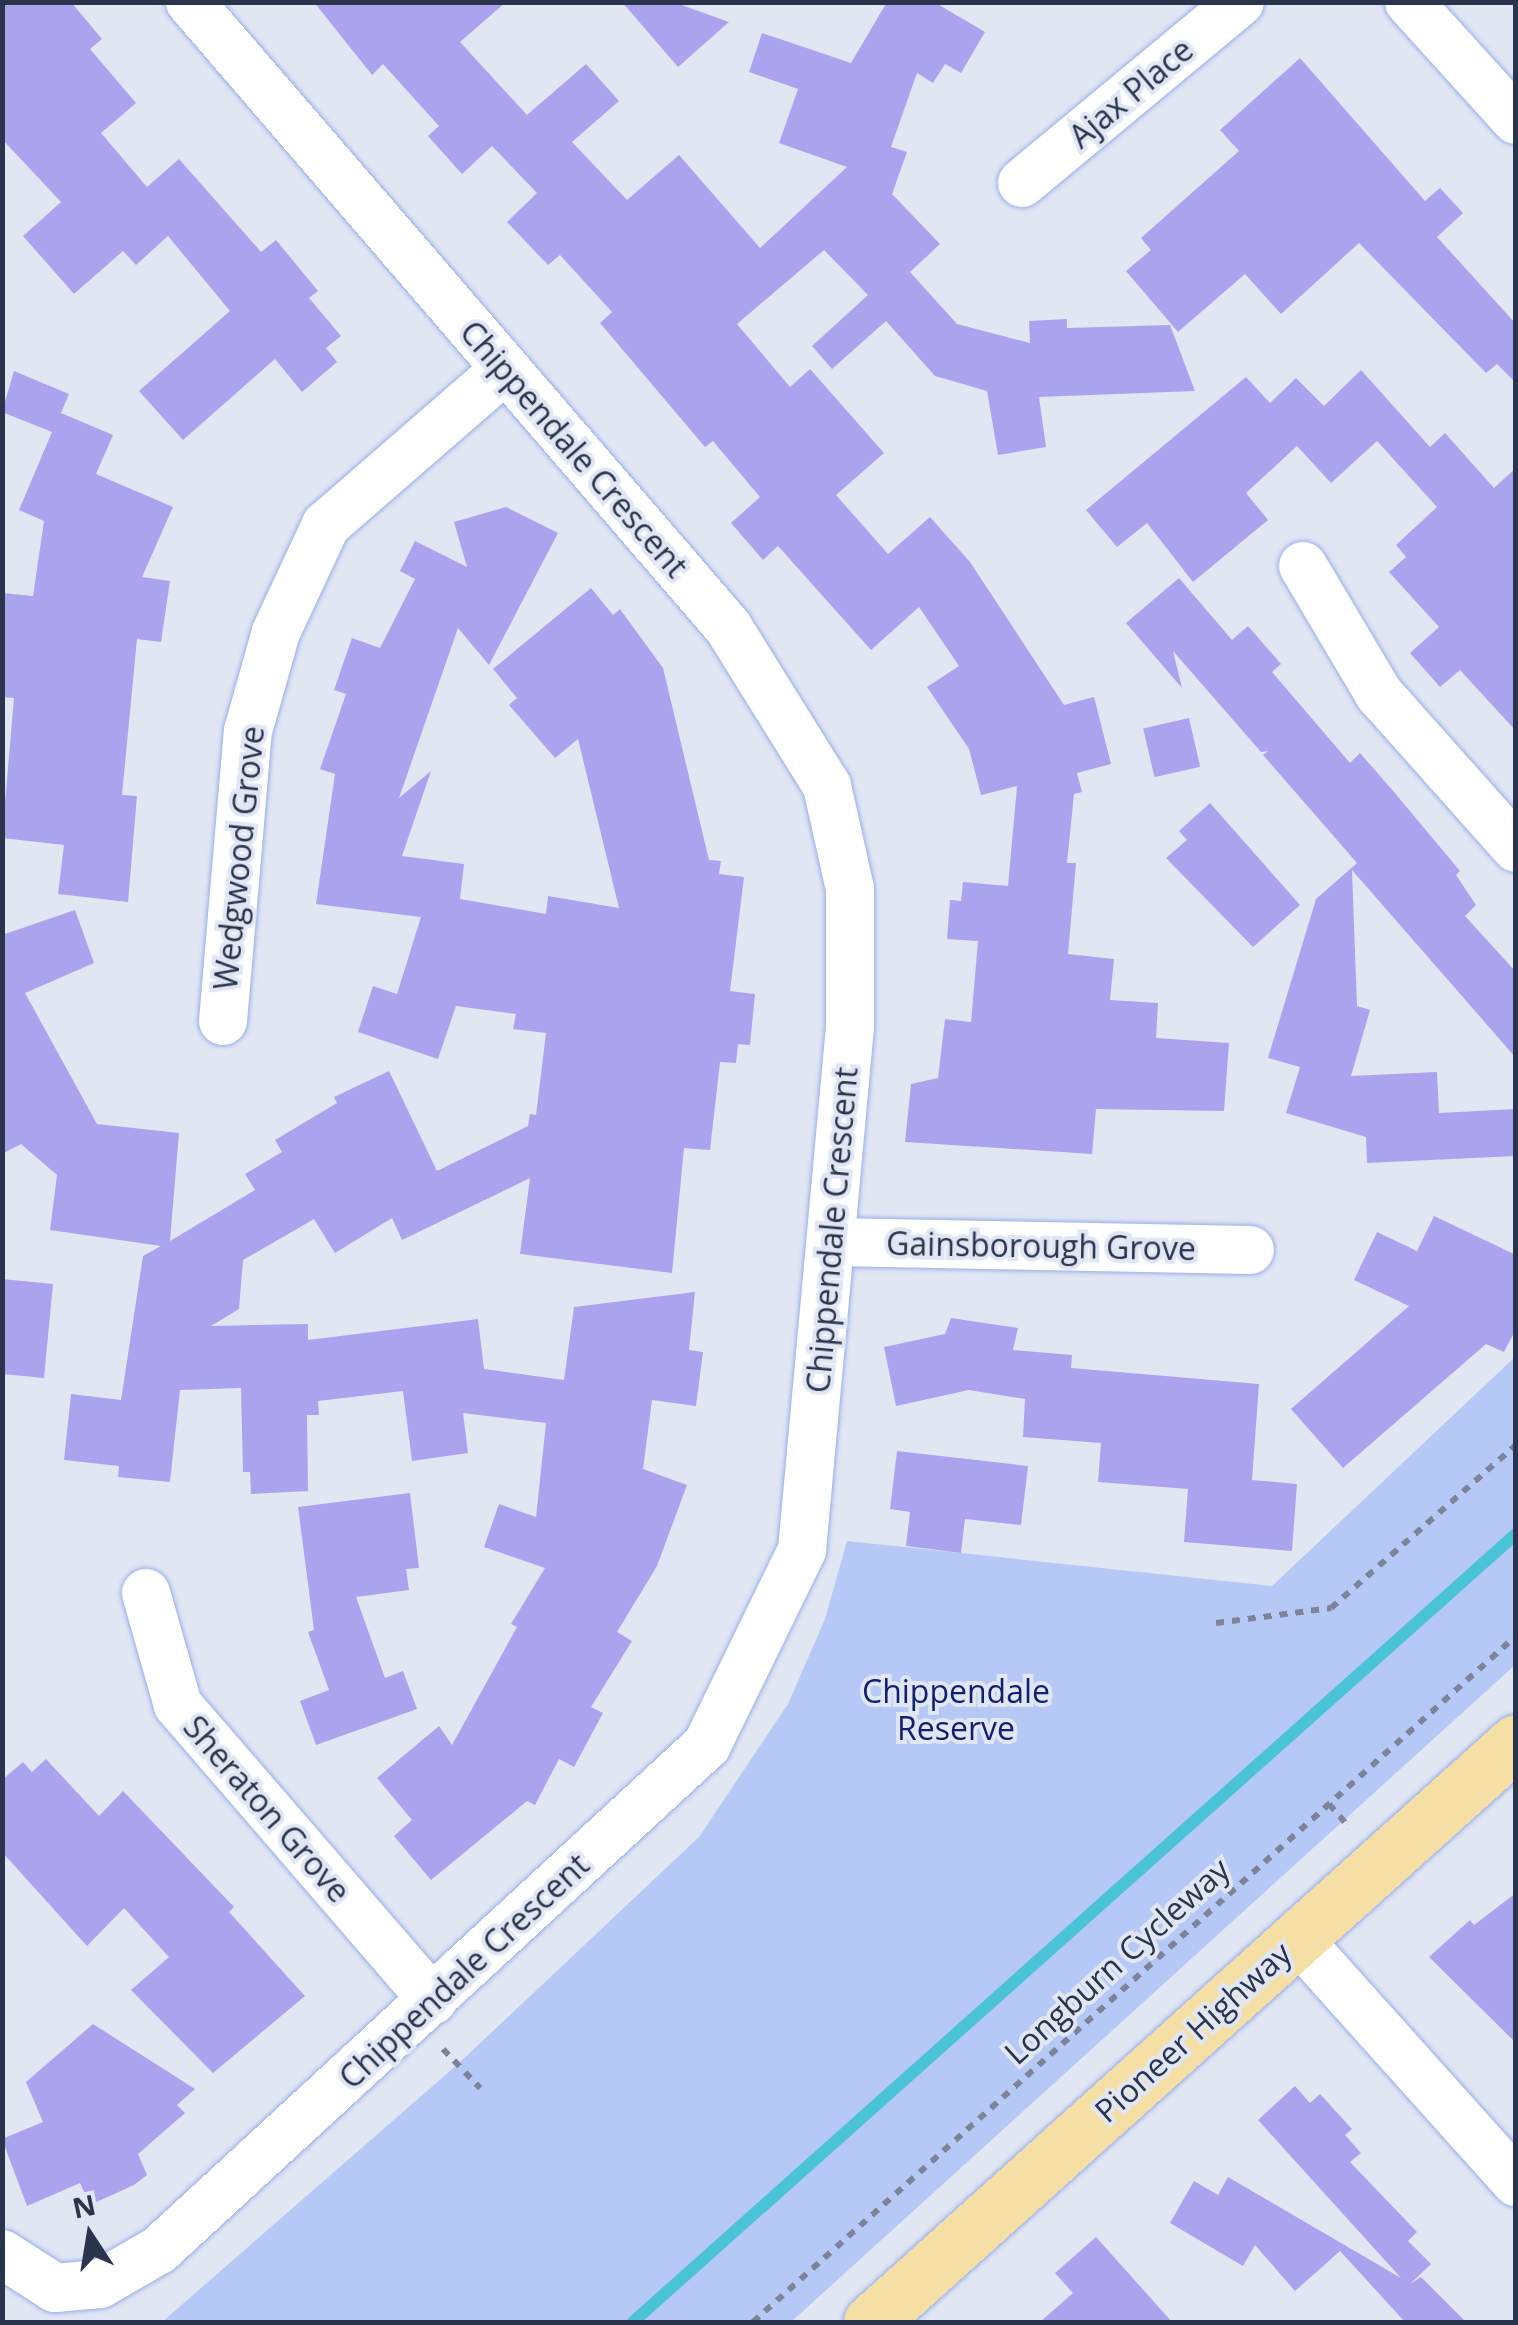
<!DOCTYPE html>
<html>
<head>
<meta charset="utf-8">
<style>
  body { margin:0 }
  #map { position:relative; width:1518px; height:2325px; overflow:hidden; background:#e1e6f3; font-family:"Open Sans",sans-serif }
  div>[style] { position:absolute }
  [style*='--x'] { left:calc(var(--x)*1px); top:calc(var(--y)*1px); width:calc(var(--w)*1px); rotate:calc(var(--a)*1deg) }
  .green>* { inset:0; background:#b6c8f6 }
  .stream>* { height:12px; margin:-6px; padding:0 6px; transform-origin:6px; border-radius:6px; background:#49c3d5 }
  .building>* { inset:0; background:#aca3ef; transform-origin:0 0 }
  .path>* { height:6px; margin-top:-3px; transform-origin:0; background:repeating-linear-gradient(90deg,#7d8498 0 8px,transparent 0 16px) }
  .roads { filter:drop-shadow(0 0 2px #98aeeb) drop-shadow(0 0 2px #98aeeb) }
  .minor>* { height:48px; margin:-24px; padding:0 24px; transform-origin:24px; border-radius:24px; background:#fff }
  .major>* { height:55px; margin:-27.5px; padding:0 27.5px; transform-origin:27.5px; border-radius:27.5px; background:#f5dfa4 }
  span { translate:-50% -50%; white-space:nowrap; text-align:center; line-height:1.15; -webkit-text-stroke:8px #e1e6f3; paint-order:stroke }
  .street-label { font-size:32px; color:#2b344d }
  .park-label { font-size:32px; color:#131f70 }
  .frame { position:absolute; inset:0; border:5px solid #2b344d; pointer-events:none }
  .north { position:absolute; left:40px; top:2185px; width:100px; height:100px; -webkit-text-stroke:8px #e1e6f3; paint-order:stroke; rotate:348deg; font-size:28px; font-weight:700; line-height:40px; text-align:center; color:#2b344d }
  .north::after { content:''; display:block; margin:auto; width:35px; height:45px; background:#2b344d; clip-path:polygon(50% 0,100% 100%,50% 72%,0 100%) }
</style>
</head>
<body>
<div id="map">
  <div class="green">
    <i style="clip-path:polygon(1515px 1357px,1515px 1665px,791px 2322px,162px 2322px,458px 2064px,699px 1837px,788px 1704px,825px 1619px,847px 1541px,1272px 1586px)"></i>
  </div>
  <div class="stream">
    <i style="--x:633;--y:2322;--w:1183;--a:-41.75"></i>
  </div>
  <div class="building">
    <i style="clip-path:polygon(2px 2px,71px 2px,102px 39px,90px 49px,136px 103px,101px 133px,147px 187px,179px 159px,261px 252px,276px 240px,318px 291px,309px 298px,341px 336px,326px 348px,337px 362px,302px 392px,275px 359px,183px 440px,139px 391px,230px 311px,168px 236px,136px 265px,123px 251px,74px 294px,23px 236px,61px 202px,2px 139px)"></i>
    <i style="clip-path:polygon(314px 2px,506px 2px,460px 42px,527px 115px,586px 64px,619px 101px,572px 142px,627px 200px,679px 155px,760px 248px,847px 167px,779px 143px,798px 89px,749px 72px,762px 33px,851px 63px,887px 2px,934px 2px,985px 32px,961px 73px,945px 64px,933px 83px,917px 73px,891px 147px,907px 152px,892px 194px,940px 244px,910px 272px,957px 324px,1030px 343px,1029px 321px,1067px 319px,1067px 328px,1170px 325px,1195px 391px,1039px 397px,1046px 447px,998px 455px,987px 391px,935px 376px,886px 321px,832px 369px,812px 346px,868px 295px,824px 250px,737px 324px,790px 387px,810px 369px,884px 453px,836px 495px,888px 554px,930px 517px,970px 562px,1064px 705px,1094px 697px,1111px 764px,1077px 773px,1082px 792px,1074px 794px,1067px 863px,1076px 863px,1068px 954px,1114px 959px,1110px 1000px,1158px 1003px,1156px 1038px,1229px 1043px,1224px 1111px,1096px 1109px,1092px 1154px,905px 1142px,911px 1084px,938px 1078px,945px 1019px,971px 1022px,978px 941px,947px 939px,950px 900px,961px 901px,963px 882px,1008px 886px,1017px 786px,981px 795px,969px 749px,927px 687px,959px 666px,919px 607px,871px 650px,778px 546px,763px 560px,731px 523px,760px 497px,713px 441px,705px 447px,600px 323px,612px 312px,560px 255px,548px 265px,507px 222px,537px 193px,492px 146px,462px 174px,428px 136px,439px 126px,383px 64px,372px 75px)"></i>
    <i style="clip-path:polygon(622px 2px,673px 2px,729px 22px,678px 67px)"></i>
    <i style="clip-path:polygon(1300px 58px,1425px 201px,1440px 188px,1463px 213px,1437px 237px,1516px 324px,1516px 383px,1497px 364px,1486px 373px,1359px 243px,1281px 314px,1245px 274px,1178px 332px,1126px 271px,1151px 250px,1141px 238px,1239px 151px,1220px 130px)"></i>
    <i style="clip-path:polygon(1361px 370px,1430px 447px,1445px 433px,1494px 488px,1516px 468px,1516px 731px,1460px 670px,1440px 687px,1410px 653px,1439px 627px,1389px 572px,1406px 557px,1396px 545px,1437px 507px,1377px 441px,1331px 483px,1297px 446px,1246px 493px,1268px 520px,1193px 582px,1147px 523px,1117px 547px,1086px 510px,1246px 377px,1270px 403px,1296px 378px,1324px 406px)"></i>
    <i style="clip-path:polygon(14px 371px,69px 394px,61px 413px,113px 435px,96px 474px,173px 507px,142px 577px,170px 581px,161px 642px,137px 639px,122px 795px,137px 796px,128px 902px,58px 894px,64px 845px,2px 838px,14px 698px,2px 697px,2px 593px,33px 596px,44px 521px,19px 510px,52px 432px,2px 412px)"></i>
    <i style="clip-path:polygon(506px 507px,558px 533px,489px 665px,458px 628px,399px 798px,431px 771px,402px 856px,464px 864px,460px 899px,546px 914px,548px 896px,619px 908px,578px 739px,555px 758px,509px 705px,517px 698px,493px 669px,591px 588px,613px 615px,620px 609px,663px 668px,709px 860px,721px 861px,719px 874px,744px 877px,730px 991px,755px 994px,750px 1045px,738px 1044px,736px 1063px,720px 1062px,710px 1150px,684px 1148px,672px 1273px,520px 1254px,530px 1178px,402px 1240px,392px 1218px,335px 1253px,314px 1219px,243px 1260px,239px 1309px,211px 1326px,308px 1324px,308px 1340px,478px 1319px,484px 1369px,564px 1380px,574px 1307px,695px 1292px,689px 1350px,703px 1352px,696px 1406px,652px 1400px,643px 1469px,687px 1485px,657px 1566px,617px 1632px,632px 1641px,591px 1707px,603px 1713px,574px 1767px,559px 1759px,535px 1805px,527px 1801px,431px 1880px,394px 1836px,412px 1820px,377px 1778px,439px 1726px,452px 1745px,517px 1627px,511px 1624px,545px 1568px,484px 1547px,499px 1504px,536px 1517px,546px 1423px,463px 1413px,468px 1453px,412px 1461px,403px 1391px,318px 1401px,319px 1415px,307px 1415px,308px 1491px,251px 1494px,250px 1472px,243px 1472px,241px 1388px,180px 1390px,170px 1482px,118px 1477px,119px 1466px,64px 1460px,71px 1394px,121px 1400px,143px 1256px,161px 1246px,50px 1230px,57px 1175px,21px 1144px,2px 1154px,2px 935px,75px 910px,94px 963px,25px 993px,97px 1124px,179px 1133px,170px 1241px,255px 1190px,245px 1174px,282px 1152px,275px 1140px,337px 1103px,334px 1097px,389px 1071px,437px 1171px,528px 1126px,530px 1114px,536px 1115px,546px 1033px,513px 1029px,516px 1014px,456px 1006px,438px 1059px,358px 1032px,373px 986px,397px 994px,421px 917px,316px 904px,335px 774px,320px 769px,346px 694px,334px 690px,352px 638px,380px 648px,415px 579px,400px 571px,415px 541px,467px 567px,454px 522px)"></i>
    <i style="clip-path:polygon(1179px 578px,1232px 640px,1248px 626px,1281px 664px,1272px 672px,1350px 763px,1360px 753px,1394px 792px,1460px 871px,1456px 875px,1476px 905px,1465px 916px,1516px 972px,1516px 1058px,1352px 870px,1357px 1006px,1370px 1010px,1351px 1076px,1437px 1072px,1439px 1113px,1516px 1109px,1516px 1156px,1367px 1163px,1366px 1137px,1286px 1113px,1300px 1067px,1268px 1058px,1316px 899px,1357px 863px,1263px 755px,1268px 751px,1261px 752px,1173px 651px,1182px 688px,1126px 623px)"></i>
    <i style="left:1189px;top:718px;width:50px;height:47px;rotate:77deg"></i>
    <i style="clip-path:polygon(1210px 803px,1300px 905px,1253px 947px,1166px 858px,1187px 840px,1179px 831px)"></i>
    <i style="clip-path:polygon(1434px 1216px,1516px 1255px,1516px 1329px,1504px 1352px,1486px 1344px,1343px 1468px,1291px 1409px,1409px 1306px,1354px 1280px,1377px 1232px,1417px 1251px)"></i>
    <i style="clip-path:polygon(2px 1279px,53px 1284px,44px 1378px,2px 1374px)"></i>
    <i style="clip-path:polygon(951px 1318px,1018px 1328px,1013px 1350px,1072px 1355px,1071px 1368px,1259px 1384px,1252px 1480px,1297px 1484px,1292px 1551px,1184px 1542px,1188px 1489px,1098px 1482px,1101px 1443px,1023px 1437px,1025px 1399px,969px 1390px,896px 1406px,884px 1347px,945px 1334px)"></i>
    <i style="clip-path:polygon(897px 1451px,1028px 1466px,1021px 1525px,965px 1519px,961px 1553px,906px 1546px,910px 1512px,890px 1509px)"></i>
    <i style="clip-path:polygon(410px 1493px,419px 1568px,406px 1569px,409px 1590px,356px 1597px,385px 1678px,403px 1671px,417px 1709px,316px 1745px,300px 1701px,329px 1690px,308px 1632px,314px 1630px,298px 1507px)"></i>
    <i style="clip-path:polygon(46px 1759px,99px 1816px,123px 1791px,234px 1907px,229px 1912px,305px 1996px,213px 2073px,131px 1990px,169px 1957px,124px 1908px,87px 1946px,2px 1852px,2px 1780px,23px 1762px,32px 1772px)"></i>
    <i style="clip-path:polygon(1516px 1893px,1516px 2043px,1429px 1957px,1470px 1920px,1474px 1925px)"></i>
    <i style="clip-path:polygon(93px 2024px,195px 2089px,177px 2105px,185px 2113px,138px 2154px,147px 2175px,134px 2185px,90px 2205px,80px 2183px,27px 2206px,2px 2139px,43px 2122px,26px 2082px)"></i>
    <i style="clip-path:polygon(1295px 2086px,1310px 2103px,1320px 2094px,1352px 2129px,1345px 2135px,1361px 2153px,1350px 2162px,1417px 2232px,1408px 2241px,1431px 2264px,1410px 2284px,1421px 2277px,1466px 2322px,1405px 2322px,1340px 2251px,1295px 2291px,1255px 2245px,1243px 2266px,1170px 2223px,1194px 2181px,1218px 2195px,1228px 2177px,1401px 2278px,1258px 2120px)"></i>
    <i style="clip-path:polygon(1096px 2237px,1172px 2322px,1040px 2322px,1073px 2293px,1055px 2273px)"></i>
  </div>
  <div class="path">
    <i style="--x:1216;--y:1623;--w:116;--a:-7.4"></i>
    <i style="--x:1331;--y:1608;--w:247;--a:-41.4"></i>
    <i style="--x:1329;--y:1804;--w:32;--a:49"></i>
    <i style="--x:443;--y:2049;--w:54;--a:46.5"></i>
    <i style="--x:753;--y:2322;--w:1026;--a:-41.96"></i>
  </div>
  <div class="roads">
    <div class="minor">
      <i style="--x:1409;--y:2;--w:159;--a:47.8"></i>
      <i style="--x:1022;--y:183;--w:283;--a:-39.7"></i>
      <i style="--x:1303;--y:566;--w:149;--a:59.3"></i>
      <i style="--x:1379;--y:694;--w:206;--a:48.3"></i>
      <i style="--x:223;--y:1021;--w:291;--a:-85.1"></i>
      <i style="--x:248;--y:731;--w:103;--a:-74.2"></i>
      <i style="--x:276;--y:632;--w:118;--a:-65"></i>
      <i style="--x:326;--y:525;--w:236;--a:-41"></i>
      <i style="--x:832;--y:1242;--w:418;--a:1.1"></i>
      <i style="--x:146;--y:1593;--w:116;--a:74.1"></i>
      <i style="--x:178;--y:1705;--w:390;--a:49.2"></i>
      <i style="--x:1297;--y:1938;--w:328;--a:48.1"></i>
      <i style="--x:2;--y:2254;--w:63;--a:32.7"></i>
      <i style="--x:55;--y:2288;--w:45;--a:-5.1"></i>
      <i style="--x:100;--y:2284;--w:68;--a:-30"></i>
      <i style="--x:159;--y:2250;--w:745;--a:-42.66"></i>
      <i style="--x:707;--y:1745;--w:217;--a:-64"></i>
      <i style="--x:802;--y:1550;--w:525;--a:-84.76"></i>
      <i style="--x:850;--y:1027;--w:138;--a:-90"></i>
      <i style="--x:850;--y:889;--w:106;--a:-102.6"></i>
      <i style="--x:827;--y:786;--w:187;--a:-121.9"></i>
      <i style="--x:728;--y:627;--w:825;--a:-130.72"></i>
    </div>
    <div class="major">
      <i style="--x:871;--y:2322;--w:867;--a:-41.96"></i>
    </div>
  </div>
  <div class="street-label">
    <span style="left:1131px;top:93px;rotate:-40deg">Ajax Place</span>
    <span style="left:574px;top:449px;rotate:49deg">Chippendale Crescent</span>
    <span style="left:239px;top:858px;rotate:-84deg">Wedgwood Grove</span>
    <span style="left:832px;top:1230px;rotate:-85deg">Chippendale Crescent</span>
    <span style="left:1041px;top:1246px;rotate:1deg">Gainsborough Grove</span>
    <span style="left:267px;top:1809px;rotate:49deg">Sheraton Grove</span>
    <span style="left:1117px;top:1961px;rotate:-42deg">Longburn Cycleway</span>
    <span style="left:464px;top:1971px;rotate:-43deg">Chippendale Crescent</span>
    <span style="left:1193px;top:2032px;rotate:-42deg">Pioneer Highway</span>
  </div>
  <div class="park-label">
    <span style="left:956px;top:1710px">Chippendale<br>Reserve</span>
  </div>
  <div class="frame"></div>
  <div class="north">N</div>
</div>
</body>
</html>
